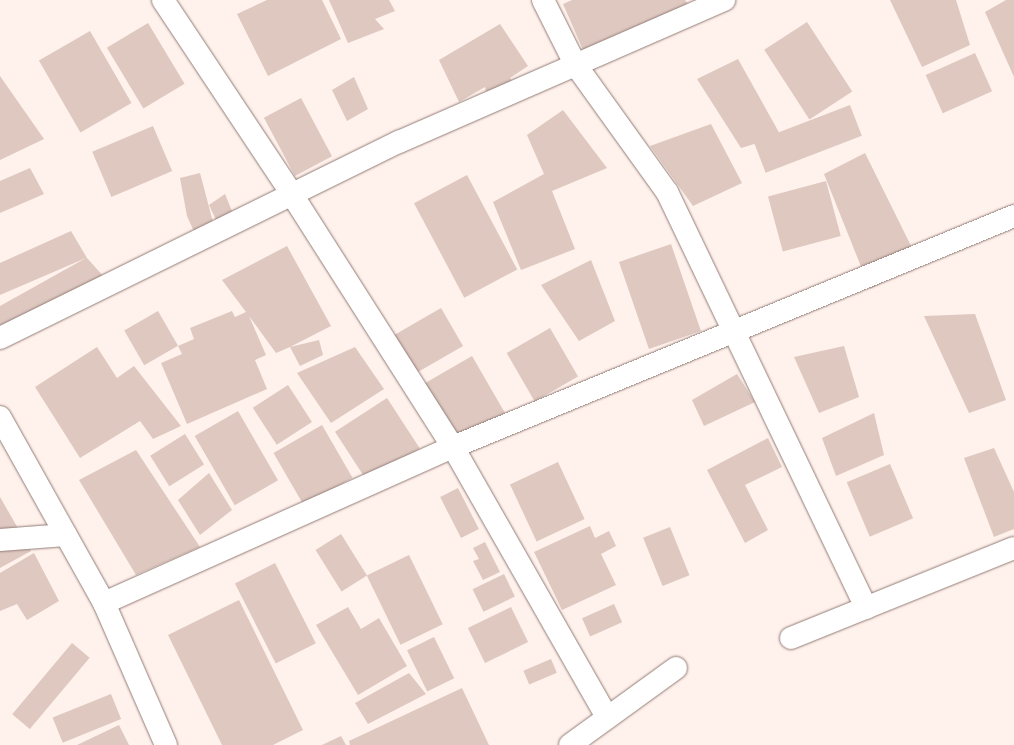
<!DOCTYPE html>
<html>
<head>
<meta charset="utf-8">
<style>
  body { margin:0 }
  #map { position:relative; width:1014px; height:745px; overflow:hidden; background:#fff1ec; font-family:Bitter,serif }
  div>[style] { position:absolute }
  [style*='--x'] { left:calc(var(--x)*1px); top:calc(var(--y)*1px); width:calc(var(--w)*1px); rotate:calc(var(--a)*1deg) }
  .building>* { inset:0; background:#dec8c0; transform-origin:0 0 }
  .roads { filter:drop-shadow(0 0 1px #917c75) drop-shadow(0 0 1px #917c75) }
  .street>* { height:22px; margin:-11px; padding:0 11px; transform-origin:11px; border-radius:11px; background:#fff }
  span { translate:-50% -50%; white-space:nowrap; text-align:center; line-height:1.15; -webkit-text-stroke:3px #fff; paint-order:stroke }
</style>
</head>
<body>
<div id="map">
  <div class="building">
    <i style="clip-path:polygon(267px 0,322px 0,341px 39px,268px 76px,237px 14px)"></i>
    <i style="clip-path:polygon(329px 0,389px 0,395px 11px,375px 19px,384px 29px,348px 43px)"></i>
    <i style="clip-path:polygon(572px 0,685px 0,688px 4px,587px 59px,563px 4px)"></i>
    <i style="clip-path:polygon(890px 0,956px 0,970px 45px,922px 67px)"></i>
    <i style="clip-path:polygon(1006px 0,1014px 0,1014px 77px,985px 12px)"></i>
    <i style="left:807px;top:22px;width:83px;height:51px;rotate:57deg"></i>
    <i style="left:148px;top:23px;width:71px;height:48px;rotate:59deg"></i>
    <i style="clip-path:polygon(500px 24px,528px 66px,510px 78px,523px 96px,490px 111px,485px 87px,459px 102px,439px 60px)"></i>
    <i style="left:90px;top:31px;width:83px;height:59px;rotate:60deg"></i>
    <i style="left:975px;top:53px;width:42px;height:54px;rotate:66deg"></i>
    <i style="clip-path:polygon(738px 59px,781px 136px,741px 148px,697px 79px)"></i>
    <i style="clip-path:polygon(0 76px,44px 139px,0 160px)"></i>
    <i style="clip-path:polygon(354px 77px,368px 109px,347px 121px,332px 90px)"></i>
    <i style="left:301px;top:98px;width:66px;height:42px;rotate:62deg"></i>
    <i style="left:850px;top:105px;width:33px;height:103px;rotate:69deg"></i>
    <i style="clip-path:polygon(563px 110px,607px 168px,552px 191px,575px 249px,521px 270px,493px 202px,544px 174px,527px 135px)"></i>
    <i style="clip-path:polygon(711px 124px,742px 183px,693px 206px,650px 146px)"></i>
    <i style="left:153px;top:126px;width:49px;height:66px;rotate:67deg"></i>
    <i style="clip-path:polygon(865px 153px,920px 264px,870px 289px,824px 174px)"></i>
    <i style="clip-path:polygon(30px 168px,44px 194px,0 213px,0 181px)"></i>
    <i style="clip-path:polygon(200px 173px,214px 226px,196px 236px,187px 216px,180px 178px)"></i>
    <i style="left:467px;top:175px;width:107px;height:60px;rotate:62deg"></i>
    <i style="left:826px;top:181px;width:57px;height:60px;rotate:75deg"></i>
    <i style="clip-path:polygon(225px 194px,234px 216px,218px 224px,209px 205px)"></i>
    <i style="clip-path:polygon(71px 231px,87px 258px,105px 278px,0 337px,0 306px,86px 258px,0 295px,0 263px)"></i>
    <i style="left:671px;top:244px;width:92px;height:55px;rotate:71deg"></i>
    <i style="clip-path:polygon(287px 246px,331px 326px,290px 347px,319px 340px,323px 355px,300px 366px,290px 347px,276px 353px,249px 316px,266px 355px,255px 360px,267px 389px,187px 424px,161px 363px,182px 354px,178px 346px,194px 339px,190px 328px,232px 311px,235px 317px,246px 312px,222px 280px)"></i>
    <i style="clip-path:polygon(591px 260px,615px 321px,579px 341px,541px 285px)"></i>
    <i style="left:441px;top:308px;width:44px;height:58px;rotate:60deg"></i>
    <i style="left:158px;top:311px;width:40px;height:39px;rotate:60deg"></i>
    <i style="clip-path:polygon(975px 314px,1006px 400px,969px 413px,924px 316px)"></i>
    <i style="left:550px;top:328px;width:56px;height:50px;rotate:60deg"></i>
    <i style="clip-path:polygon(844px 346px,859px 397px,819px 413px,794px 357px)"></i>
    <i style="clip-path:polygon(97px 347px,117px 378px,134px 366px,181px 426px,153px 439px,140px 421px,80px 458px,35px 387px)"></i>
    <i style="clip-path:polygon(355px 347px,384px 389px,331px 423px,297px 373px)"></i>
    <i style="left:472px;top:356px;width:70px;height:58px;rotate:60deg"></i>
    <i style="clip-path:polygon(737px 374px,755px 402px,704px 426px,692px 400px)"></i>
    <i style="left:288px;top:385px;width:44px;height:42px;rotate:57deg"></i>
    <i style="left:387px;top:398px;width:60px;height:62px;rotate:57deg"></i>
    <i style="left:238px;top:411px;width:80px;height:50px;rotate:60deg"></i>
    <i style="clip-path:polygon(874px 413px,884px 455px,836px 476px,822px 438px)"></i>
    <i style="left:322px;top:425px;width:61px;height:56px;rotate:60deg"></i>
    <i style="left:185px;top:434px;width:36px;height:41px;rotate:58deg"></i>
    <i style="clip-path:polygon(768px 438px,782px 467px,745px 485px,768px 530px,745px 543px,707px 470px)"></i>
    <i style="clip-path:polygon(994px 448px,1014px 492px,1014px 529px,994px 537px,964px 458px)"></i>
    <i style="clip-path:polygon(136px 450px,200px 547px,136px 575px,79px 480px)"></i>
    <i style="left:558px;top:462px;width:63px;height:53px;rotate:65deg"></i>
    <i style="left:890px;top:464px;width:59px;height:47px;rotate:67deg"></i>
    <i style="clip-path:polygon(209px 473px,232px 510px,200px 535px,178px 500px)"></i>
    <i style="left:458px;top:488px;width:46px;height:20px;rotate:63deg"></i>
    <i style="clip-path:polygon(0 497px,31px 551px,0 568px)"></i>
    <i style="clip-path:polygon(590px 526px,595px 538px,609px 531px,616px 546px,601px 554px,616px 585px,562px 610px,534px 552px)"></i>
    <i style="left:670px;top:527px;width:52px;height:29px;rotate:68deg"></i>
    <i style="left:341px;top:534px;width:49px;height:30px;rotate:58deg"></i>
    <i style="clip-path:polygon(485px 542px,500px 572px,483px 580px,473px 561px,479px 559px,473px 548px)"></i>
    <i style="clip-path:polygon(34px 553px,59px 601px,27px 620px,17px 604px,0 611px,0 573px)"></i>
    <i style="left:409px;top:555px;width:77px;height:47px;rotate:64deg"></i>
    <i style="left:275px;top:563px;width:90px;height:45px;rotate:63deg"></i>
    <i style="left:504px;top:574px;width:25px;height:35px;rotate:64deg"></i>
    <i style="clip-path:polygon(239px 600px,303px 730px,273px 745px,222px 745px,168px 635px)"></i>
    <i style="left:614px;top:604px;width:20px;height:35px;rotate:66deg"></i>
    <i style="clip-path:polygon(348px 607px,361px 629px,379px 618px,407px 666px,358px 695px,316px 625px)"></i>
    <i style="left:511px;top:607px;width:39px;height:48px;rotate:64deg"></i>
    <i style="left:434px;top:637px;width:46px;height:30px;rotate:64deg"></i>
    <i style="left:72px;top:643px;width:23px;height:93px;rotate:40deg"></i>
    <i style="left:551px;top:659px;width:15px;height:30px;rotate:67deg"></i>
    <i style="clip-path:polygon(409px 673px,426px 694px,368px 724px,355px 703px)"></i>
    <i style="clip-path:polygon(462px 688px,489px 745px,350px 745px,349px 741px)"></i>
    <i style="left:111px;top:694px;width:27px;height:63px;rotate:68deg"></i>
    <i style="clip-path:polygon(119px 725px,129px 745px,77px 745px)"></i>
    <i style="clip-path:polygon(341px 736px,346px 745px,322px 745px)"></i>
  </div>
  <div class="roads">
    <div class="street">
      <i style="--x:163;--y:0;--w:232;--a:56.4"></i>
      <i style="--x:291;--y:193;--w:301;--a:57.5"></i>
      <i style="--x:453;--y:447;--w:311;--a:60.3"></i>
      <i style="--x:543;--y:0;--w:72;--a:63.4"></i>
      <i style="--x:575;--y:64;--w:158;--a:54.3"></i>
      <i style="--x:667;--y:192;--w:461;--a:64.4"></i>
      <i style="--x:0;--y:338;--w:445;--a:-26.2"></i>
      <i style="--x:399;--y:142;--w:355;--a:-23.6"></i>
      <i style="--x:0;--y:417;--w:213;--a:60.8"></i>
      <i style="--x:104;--y:603;--w:155;--a:66.4"></i>
      <i style="--x:0;--y:540;--w:66;--a:-4.3"></i>
      <i style="--x:104;--y:603;--w:382;--a:-24.1"></i>
      <i style="--x:453;--y:447;--w:607;--a:-22.38"></i>
      <i style="--x:791;--y:638;--w:240;--a:-22"></i>
      <i style="--x:570;--y:745;--w:131;--a:-36"></i>
    </div>
  </div>
</div>
</body>
</html>
